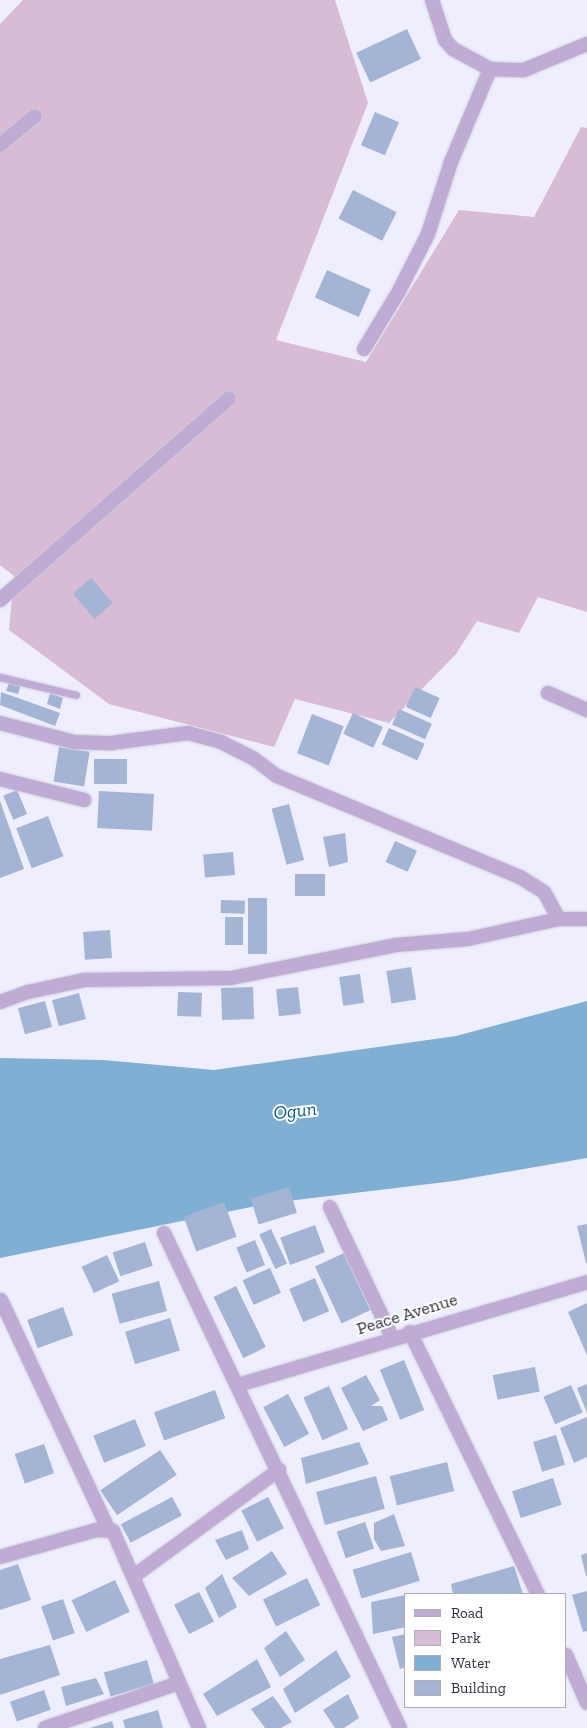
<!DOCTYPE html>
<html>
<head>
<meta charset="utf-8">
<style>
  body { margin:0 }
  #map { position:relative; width:587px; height:1728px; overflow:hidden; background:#eeeefd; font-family:"Zilla Slab",serif }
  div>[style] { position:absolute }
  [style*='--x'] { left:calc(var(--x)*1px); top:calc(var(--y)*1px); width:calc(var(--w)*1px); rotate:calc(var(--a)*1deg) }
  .green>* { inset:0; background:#d8bbd4 }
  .water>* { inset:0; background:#7fb0d3 }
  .building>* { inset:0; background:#a3b4d4; transform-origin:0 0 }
  .roads { filter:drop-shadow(0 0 1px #ccccdb) drop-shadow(0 0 1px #ccccdb) }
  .service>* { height:7px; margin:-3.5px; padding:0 3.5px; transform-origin:3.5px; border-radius:3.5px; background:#bfabd3 }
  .minor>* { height:14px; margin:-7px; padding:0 7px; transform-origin:7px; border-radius:7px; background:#bfabd3 }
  span { translate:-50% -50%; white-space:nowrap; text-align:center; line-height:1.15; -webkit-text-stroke:4px #fff; paint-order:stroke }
  .street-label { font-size:18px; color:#31313f }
  .water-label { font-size:19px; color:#035e8a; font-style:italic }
  .legend { position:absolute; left:404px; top:1593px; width:162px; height:115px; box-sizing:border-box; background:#fff; border:1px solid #adadb2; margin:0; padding:6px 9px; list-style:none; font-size:15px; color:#31313f }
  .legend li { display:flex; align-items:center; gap:10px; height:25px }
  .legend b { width:25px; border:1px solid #adadb2 }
</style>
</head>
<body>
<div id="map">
  <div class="green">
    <i style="clip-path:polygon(23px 0,335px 0,368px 103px,276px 340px,366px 362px,459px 210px,534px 217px,581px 127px,587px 128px,587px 612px,538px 597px,519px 633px,477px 621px,456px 654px,389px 723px,295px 699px,274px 747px,109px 704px,9px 630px,14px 576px,0 565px,0 24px)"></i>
  </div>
  <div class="water">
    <i style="clip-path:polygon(587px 1001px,587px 1158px,454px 1181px,271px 1203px,0 1258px,0 1058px,103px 1060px,214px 1070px,456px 1036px)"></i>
  </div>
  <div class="building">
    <i style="left:407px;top:29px;width:33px;height:56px;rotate:65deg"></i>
    <i style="left:375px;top:112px;width:26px;height:36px;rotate:23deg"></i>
    <i style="left:353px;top:190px;width:49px;height:32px;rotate:27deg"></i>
    <i style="left:327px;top:270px;width:48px;height:30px;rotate:24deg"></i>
    <i style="left:91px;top:578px;width:33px;height:24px;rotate:49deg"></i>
    <i style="clip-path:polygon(10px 680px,21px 684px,18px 694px,6px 691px)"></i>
    <i style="left:415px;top:687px;width:27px;height:22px;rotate:24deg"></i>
    <i style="clip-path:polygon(1px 692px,60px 713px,55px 726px,0 705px)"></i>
    <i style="clip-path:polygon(50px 693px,63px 698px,60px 709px,47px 704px)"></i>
    <i style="left:399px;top:709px;width:36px;height:17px;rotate:24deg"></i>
    <i style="left:353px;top:713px;width:33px;height:23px;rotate:25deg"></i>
    <i style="left:312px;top:714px;width:34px;height:42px;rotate:21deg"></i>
    <i style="left:389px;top:728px;width:39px;height:18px;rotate:24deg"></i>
    <i style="left:59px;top:747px;width:31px;height:35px;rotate:9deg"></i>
    <i style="left:94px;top:759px;width:33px;height:25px"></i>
    <i style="left:17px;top:790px;width:26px;height:15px;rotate:67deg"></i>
    <i style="left:99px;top:791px;width:55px;height:37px;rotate:3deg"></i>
    <i style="clip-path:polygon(0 801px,24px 869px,0 878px)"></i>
    <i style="left:289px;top:804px;width:58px;height:18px;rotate:75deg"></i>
    <i style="left:48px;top:816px;width:43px;height:34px;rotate:69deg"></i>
    <i style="clip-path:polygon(345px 833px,348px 862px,329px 867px,323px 837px)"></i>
    <i style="left:395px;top:841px;width:24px;height:23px;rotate:24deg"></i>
    <i style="left:233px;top:852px;width:23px;height:30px;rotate:85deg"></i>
    <i style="left:295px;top:874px;width:30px;height:22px"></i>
    <i style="left:248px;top:898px;width:19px;height:56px"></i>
    <i style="left:221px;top:900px;width:24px;height:13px;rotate:2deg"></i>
    <i style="left:225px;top:917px;width:18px;height:28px"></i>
    <i style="left:110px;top:930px;width:28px;height:27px;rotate:86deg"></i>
    <i style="left:411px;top:967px;width:33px;height:25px;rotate:81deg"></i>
    <i style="left:360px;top:974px;width:29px;height:21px;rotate:82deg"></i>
    <i style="left:253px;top:987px;width:32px;height:32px;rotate:88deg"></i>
    <i style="left:298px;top:987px;width:27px;height:22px;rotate:84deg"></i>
    <i style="left:178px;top:992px;width:24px;height:24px;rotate:2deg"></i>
    <i style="left:79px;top:993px;width:27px;height:28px;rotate:75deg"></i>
    <i style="left:45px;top:1001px;width:27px;height:28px;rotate:75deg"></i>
    <i style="left:289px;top:1187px;width:27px;height:40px;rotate:73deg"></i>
    <i style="left:224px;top:1202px;width:37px;height:43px;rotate:70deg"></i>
    <i style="clip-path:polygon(587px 1224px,587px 1263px,586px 1263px,577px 1226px)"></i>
    <i style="left:315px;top:1225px;width:29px;height:37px;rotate:70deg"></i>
    <i style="left:271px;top:1229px;width:38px;height:13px;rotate:65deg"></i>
    <i style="left:255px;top:1240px;width:27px;height:20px;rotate:68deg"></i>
    <i style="left:145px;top:1242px;width:25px;height:34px;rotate:72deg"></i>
    <i style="left:344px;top:1253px;width:63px;height:32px;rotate:65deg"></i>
    <i style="left:107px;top:1255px;width:29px;height:28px;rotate:65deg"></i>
    <i style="left:270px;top:1268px;width:27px;height:30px;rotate:66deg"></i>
    <i style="left:315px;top:1278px;width:36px;height:28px;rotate:67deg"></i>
    <i style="left:159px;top:1281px;width:31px;height:49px;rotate:75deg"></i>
    <i style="left:236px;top:1286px;width:68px;height:25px;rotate:64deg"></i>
    <i style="clip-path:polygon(587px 1303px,587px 1355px,568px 1312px)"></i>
    <i style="left:63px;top:1307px;width:30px;height:38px;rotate:70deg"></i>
    <i style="left:170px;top:1318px;width:34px;height:47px;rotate:73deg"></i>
    <i style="left:404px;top:1360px;width:54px;height:26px;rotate:68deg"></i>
    <i style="left:535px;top:1367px;width:25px;height:43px;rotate:79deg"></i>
    <i style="clip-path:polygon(366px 1375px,380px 1400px,371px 1406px,382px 1406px,388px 1420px,363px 1431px,341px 1388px)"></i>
    <i style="clip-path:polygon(587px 1384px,587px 1413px,577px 1388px)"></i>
    <i style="left:571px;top:1385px;width:30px;height:30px;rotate:67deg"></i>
    <i style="left:329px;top:1386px;width:47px;height:28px;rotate:66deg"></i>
    <i style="left:215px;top:1390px;width:30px;height:65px;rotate:70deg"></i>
    <i style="left:288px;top:1394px;width:45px;height:28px;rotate:62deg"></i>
    <i style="clip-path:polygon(587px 1417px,587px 1457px,574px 1463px,560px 1428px)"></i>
    <i style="left:135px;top:1419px;width:29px;height:45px;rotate:68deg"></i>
    <i style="left:556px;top:1435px;width:31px;height:24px;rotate:73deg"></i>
    <i style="clip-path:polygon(359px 1442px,369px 1464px,306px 1484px,301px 1458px)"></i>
    <i style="left:44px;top:1444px;width:31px;height:31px;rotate:71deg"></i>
    <i style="left:160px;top:1450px;width:30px;height:72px;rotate:56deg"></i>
    <i style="left:447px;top:1462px;width:30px;height:59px;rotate:76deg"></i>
    <i style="left:376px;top:1476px;width:34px;height:62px;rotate:75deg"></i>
    <i style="left:553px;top:1478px;width:28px;height:43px;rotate:72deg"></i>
    <i style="left:172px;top:1497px;width:21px;height:58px;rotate:62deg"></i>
    <i style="left:268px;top:1497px;width:35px;height:30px;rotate:63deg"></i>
    <i style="clip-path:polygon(394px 1514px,405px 1546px,381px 1551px,374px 1539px,374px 1523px)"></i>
    <i style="left:365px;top:1522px;width:28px;height:30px;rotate:71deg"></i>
    <i style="clip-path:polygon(242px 1530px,249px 1549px,226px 1560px,215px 1540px)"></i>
    <i style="clip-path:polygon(272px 1551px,287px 1574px,249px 1596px,232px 1578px)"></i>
    <i style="left:411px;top:1552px;width:30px;height:61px;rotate:73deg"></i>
    <i style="clip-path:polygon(587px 1553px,587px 1576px,586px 1576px,581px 1555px)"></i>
    <i style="clip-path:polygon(18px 1564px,31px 1600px,0 1610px,0 1570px)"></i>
    <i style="clip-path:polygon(514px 1566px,523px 1594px,453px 1594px,451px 1584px)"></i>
    <i style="clip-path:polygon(222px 1574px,237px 1607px,219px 1618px,205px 1588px)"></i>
    <i style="left:307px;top:1578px;width:30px;height:49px;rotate:64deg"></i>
    <i style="left:115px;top:1580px;width:35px;height:48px;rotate:65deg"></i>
    <i style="clip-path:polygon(587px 1591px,587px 1631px,583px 1632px,572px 1595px)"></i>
    <i style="left:199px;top:1592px;width:33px;height:28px;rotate:63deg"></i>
    <i style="clip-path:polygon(406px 1595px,406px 1627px,373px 1634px,371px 1602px)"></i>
    <i style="left:63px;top:1599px;width:36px;height:23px;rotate:71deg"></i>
    <i style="clip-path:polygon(286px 1631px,305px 1660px,280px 1677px,264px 1648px)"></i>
    <i style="clip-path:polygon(406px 1634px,406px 1667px,400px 1669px,392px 1637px)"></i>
    <i style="clip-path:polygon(50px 1645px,60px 1675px,0 1695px,0 1659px)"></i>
    <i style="clip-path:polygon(336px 1650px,351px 1677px,295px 1713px,283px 1689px)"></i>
    <i style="clip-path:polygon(257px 1659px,271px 1687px,217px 1716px,203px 1694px)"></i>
    <i style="left:147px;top:1660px;width:25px;height:45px;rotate:74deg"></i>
    <i style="clip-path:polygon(96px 1678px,104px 1694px,66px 1706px,61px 1687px)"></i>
    <i style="left:44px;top:1690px;width:21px;height:36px;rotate:71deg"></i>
    <i style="clip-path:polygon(348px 1694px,359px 1718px,344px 1728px,335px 1728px,323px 1710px)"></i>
    <i style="clip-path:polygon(273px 1696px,292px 1722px,281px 1728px,265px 1728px,251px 1709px)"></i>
    <i style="clip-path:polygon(158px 1710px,163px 1728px,125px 1728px,123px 1720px)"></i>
    <i style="clip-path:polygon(112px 1721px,114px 1728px,90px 1728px)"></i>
  </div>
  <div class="roads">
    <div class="service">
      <i style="--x:0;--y:677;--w:78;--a:13.3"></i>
    </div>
    <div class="minor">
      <i style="--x:432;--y:0;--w:42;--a:72"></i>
      <i style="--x:445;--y:40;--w:12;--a:48"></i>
      <i style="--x:453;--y:49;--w:42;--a:28.4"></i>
      <i style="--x:490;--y:69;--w:34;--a:2"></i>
      <i style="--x:524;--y:70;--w:68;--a:-22.4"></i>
      <i style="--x:0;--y:145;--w:45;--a:-39.6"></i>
      <i style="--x:364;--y:349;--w:68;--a:-58.9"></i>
      <i style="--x:399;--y:291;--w:64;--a:-63"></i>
      <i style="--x:428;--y:234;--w:76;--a:-72.3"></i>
      <i style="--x:451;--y:162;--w:101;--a:-67.2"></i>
      <i style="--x:0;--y:600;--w:305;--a:-41.4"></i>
      <i style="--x:548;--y:693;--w:43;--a:23.6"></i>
      <i style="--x:0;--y:723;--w:76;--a:14.4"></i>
      <i style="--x:74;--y:742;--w:37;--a:2"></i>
      <i style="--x:111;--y:743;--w:78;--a:-7.4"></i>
      <i style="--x:188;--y:733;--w:34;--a:15"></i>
      <i style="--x:221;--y:742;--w:36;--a:27"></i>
      <i style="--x:253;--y:758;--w:30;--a:37"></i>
      <i style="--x:277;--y:776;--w:263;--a:22.6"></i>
      <i style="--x:520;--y:877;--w:28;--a:32"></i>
      <i style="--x:544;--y:892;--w:31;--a:61"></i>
      <i style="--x:0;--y:779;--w:87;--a:14"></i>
      <i style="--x:0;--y:1002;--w:30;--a:-20"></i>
      <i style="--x:28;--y:992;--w:57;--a:-12.1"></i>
      <i style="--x:84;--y:980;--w:147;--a:-0.8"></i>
      <i style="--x:231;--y:978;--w:168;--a:-11.3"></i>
      <i style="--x:396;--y:945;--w:72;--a:-4.8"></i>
      <i style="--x:468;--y:939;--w:93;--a:-12.4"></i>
      <i style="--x:559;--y:919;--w:28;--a:0"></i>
      <i style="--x:330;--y:1207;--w:144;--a:64.5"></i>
      <i style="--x:164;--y:1233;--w:548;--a:64.51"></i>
      <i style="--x:1;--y:1300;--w:252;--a:64.9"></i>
      <i style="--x:410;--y:1332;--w:292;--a:64"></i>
      <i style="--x:238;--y:1385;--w:364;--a:-16.4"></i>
      <i style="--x:0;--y:1557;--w:100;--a:-15.7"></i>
      <i style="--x:96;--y:1530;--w:17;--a:3"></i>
      <i style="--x:113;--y:1531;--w:215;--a:66.4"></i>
      <i style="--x:134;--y:1576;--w:180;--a:-36.2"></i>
      <i style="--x:566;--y:1655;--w:52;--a:66.4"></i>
      <i style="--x:45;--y:1728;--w:141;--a:-18.6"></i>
    </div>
  </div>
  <div class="street-label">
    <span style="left:407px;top:1314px;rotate:-17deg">Peace Avenue</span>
  </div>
  <div class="water-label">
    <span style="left:295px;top:1111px;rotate:-6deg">Ogun</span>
  </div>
  <ul class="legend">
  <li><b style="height:6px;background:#bfabd3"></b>Road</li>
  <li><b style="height:14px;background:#d8bbd4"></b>Park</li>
  <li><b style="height:14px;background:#7fb0d3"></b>Water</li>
  <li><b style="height:14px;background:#a3b4d4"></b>Building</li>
  </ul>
</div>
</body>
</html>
